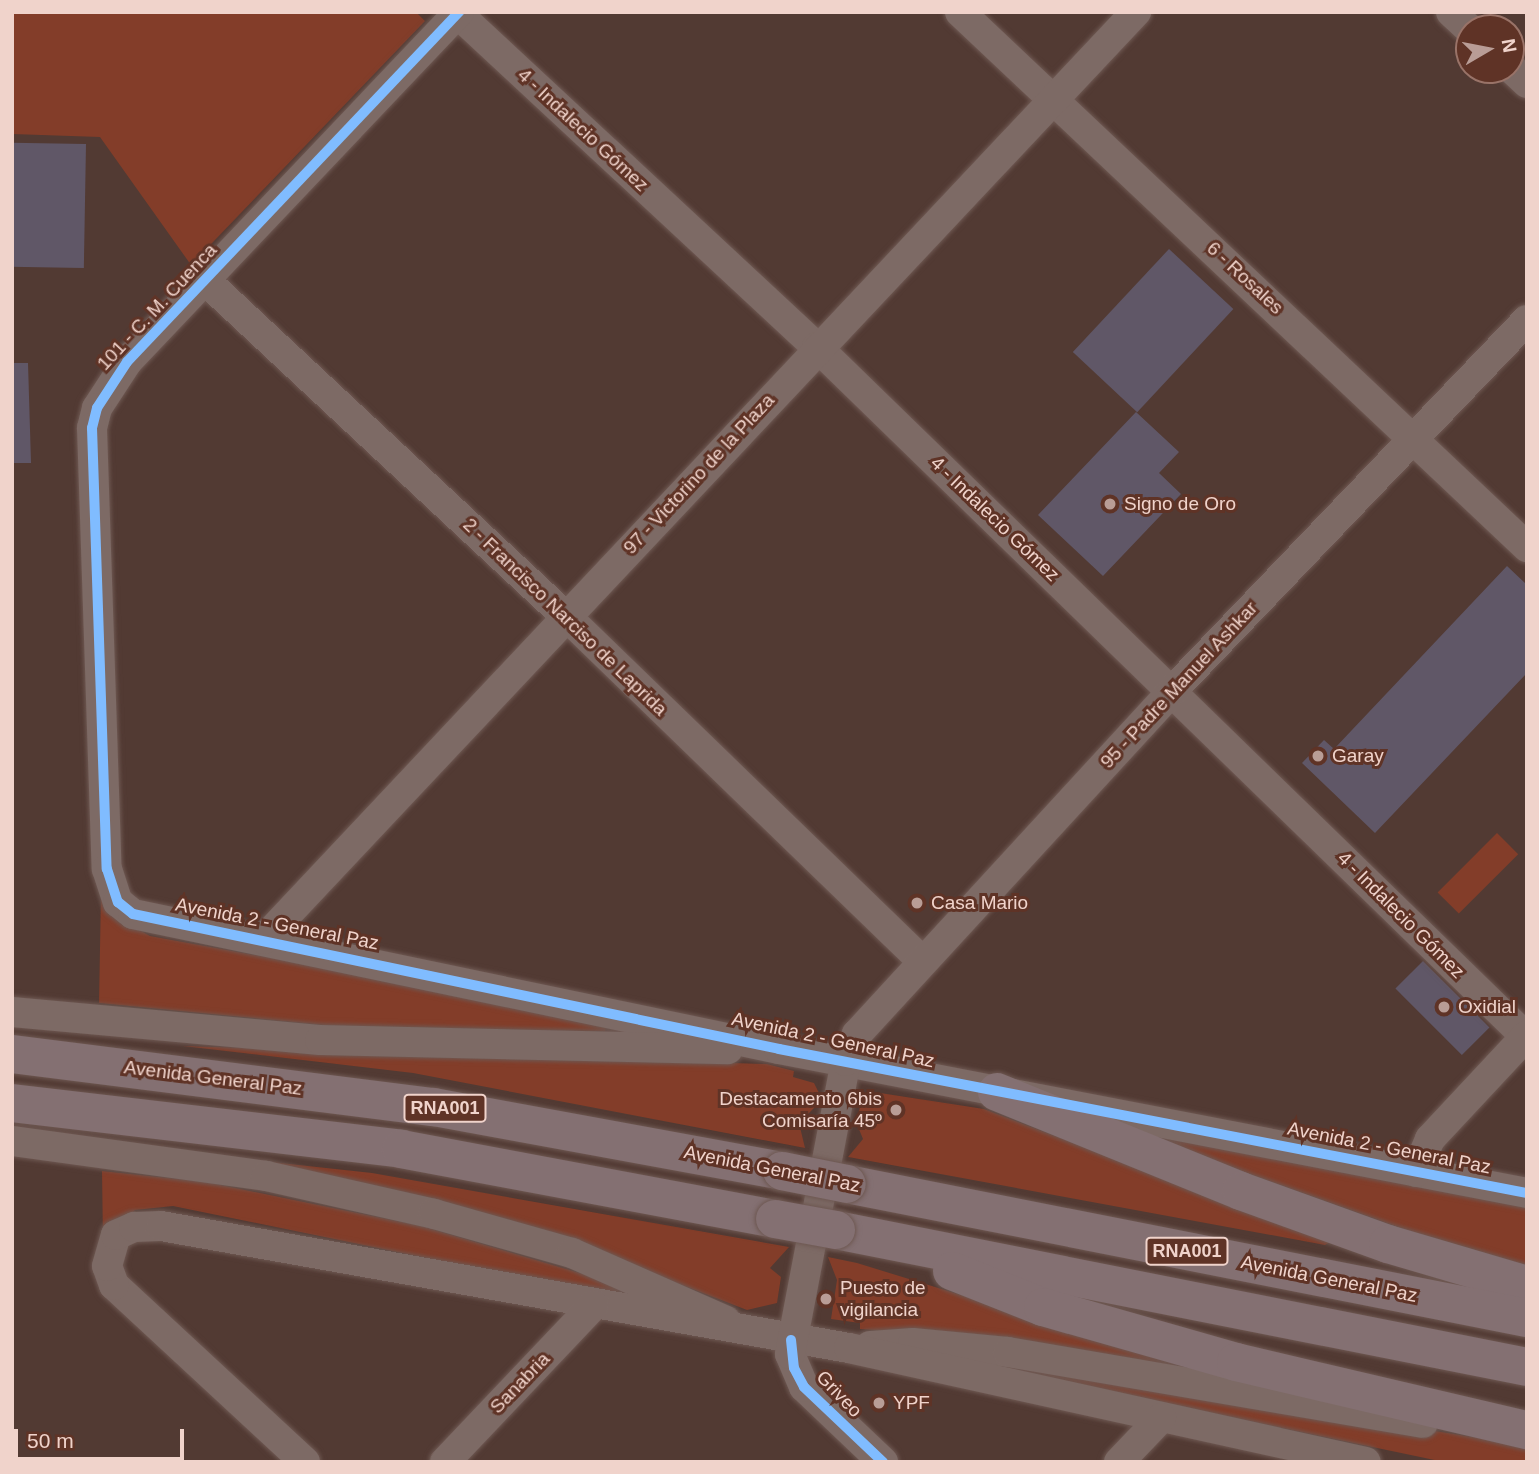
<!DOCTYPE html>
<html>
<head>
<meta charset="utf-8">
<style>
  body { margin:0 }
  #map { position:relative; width:1539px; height:1474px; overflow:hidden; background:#523a33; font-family:Arial,sans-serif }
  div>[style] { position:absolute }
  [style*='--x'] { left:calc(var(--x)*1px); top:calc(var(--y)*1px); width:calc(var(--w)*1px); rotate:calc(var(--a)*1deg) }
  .green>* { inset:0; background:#833d29; transform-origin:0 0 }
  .building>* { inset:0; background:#605767; transform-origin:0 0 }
  .roads { filter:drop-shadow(0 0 2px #6e5852) drop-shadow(0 0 2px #6e5852) }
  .minor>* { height:30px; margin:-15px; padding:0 15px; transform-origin:15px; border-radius:15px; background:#7d6a65 }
  .highway>* { height:38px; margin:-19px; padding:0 19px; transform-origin:19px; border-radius:19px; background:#847072 }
  .bridges { filter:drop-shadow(0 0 2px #6e5852) drop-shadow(0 0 2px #6e5852) }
  .highway-bridge>* { height:38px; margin:-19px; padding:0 19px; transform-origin:19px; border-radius:19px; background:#847072 }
  .cycleway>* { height:10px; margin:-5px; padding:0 5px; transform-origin:5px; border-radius:5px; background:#80bcff }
  .dots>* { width:19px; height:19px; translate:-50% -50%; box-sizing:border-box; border:4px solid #5f3326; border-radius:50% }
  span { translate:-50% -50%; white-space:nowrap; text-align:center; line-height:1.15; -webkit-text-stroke:6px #5f3326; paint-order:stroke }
  .shield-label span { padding:2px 5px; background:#5f3326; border:2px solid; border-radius:5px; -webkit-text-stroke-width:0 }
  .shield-label { font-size:18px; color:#f0d3cb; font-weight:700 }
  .street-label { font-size:19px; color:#f0d3cb }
  .poi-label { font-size:19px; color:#f0d3cb }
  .left { translate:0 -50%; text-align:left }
  .right { translate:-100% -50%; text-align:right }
  .frame { position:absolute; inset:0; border:14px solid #f0d3cb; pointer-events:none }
  .north { position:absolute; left:1455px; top:14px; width:70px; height:70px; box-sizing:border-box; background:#5f3326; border:2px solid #997368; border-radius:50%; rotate:80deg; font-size:19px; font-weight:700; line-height:28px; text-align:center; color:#f0d3cb }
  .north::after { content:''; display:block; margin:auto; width:24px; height:32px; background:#b99d96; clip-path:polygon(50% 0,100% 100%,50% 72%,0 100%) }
  .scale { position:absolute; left:14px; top:1429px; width:170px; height:32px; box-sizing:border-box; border:4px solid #f0d3cb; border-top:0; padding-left:9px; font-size:21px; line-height:24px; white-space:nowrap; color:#f0d3cb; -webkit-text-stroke:5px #5f3326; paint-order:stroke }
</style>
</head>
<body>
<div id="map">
  <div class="green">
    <i style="clip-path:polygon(12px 12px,416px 12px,425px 21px,191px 265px,100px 137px,12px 134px)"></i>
    <i style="left:1497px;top:833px;width:30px;height:84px;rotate:45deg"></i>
    <i style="clip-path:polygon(101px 893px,113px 915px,150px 936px,608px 1019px,605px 1031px,355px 1028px,99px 1003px)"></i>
    <i style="clip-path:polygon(183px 1046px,767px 1064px,794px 1071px,793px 1077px,814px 1083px,819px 1093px,816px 1106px,799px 1123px,805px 1148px,413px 1073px)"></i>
    <i style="clip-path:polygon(880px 1093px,984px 1109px,1332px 1241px,1325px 1245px,848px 1157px,863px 1139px,856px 1122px,863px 1096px)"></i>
    <i style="clip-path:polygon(1154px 1133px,1527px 1207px,1527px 1273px,1154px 1140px)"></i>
    <i style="clip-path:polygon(271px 1162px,372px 1173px,789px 1247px,770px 1268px,781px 1277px,777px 1303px,747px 1310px,534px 1228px)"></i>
    <i style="clip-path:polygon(102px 1171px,206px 1182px,421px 1226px,600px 1279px,632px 1292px,631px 1300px,173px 1206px,135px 1210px,103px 1242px)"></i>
    <i style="clip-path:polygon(828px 1257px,857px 1263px,1257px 1386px,958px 1336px,860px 1329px,860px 1323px,831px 1319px,837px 1280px)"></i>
    <i style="clip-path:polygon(1007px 1361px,1527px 1446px,1527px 1462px,1444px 1462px,1006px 1370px)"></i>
  </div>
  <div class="building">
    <i style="left:86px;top:144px;width:124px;height:74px;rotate:91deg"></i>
    <i style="left:1169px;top:249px;width:88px;height:141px;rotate:43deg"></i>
    <i style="clip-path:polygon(12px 363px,28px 363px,31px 463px,12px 463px)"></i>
    <i style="clip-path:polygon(1136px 412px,1179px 452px,1159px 473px,1181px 494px,1103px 576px,1038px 515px)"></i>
    <i style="clip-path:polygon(1507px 566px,1527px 585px,1527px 673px,1375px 833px,1302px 763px,1324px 740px,1334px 749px)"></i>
    <i style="left:1423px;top:961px;width:94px;height:39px;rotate:45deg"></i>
  </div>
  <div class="roads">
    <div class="minor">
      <i style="--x:456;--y:12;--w:492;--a:42.9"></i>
      <i style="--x:817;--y:347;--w:988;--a:44.22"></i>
      <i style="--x:459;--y:12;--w:482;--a:133.5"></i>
      <i style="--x:127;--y:362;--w:55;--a:123.1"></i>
      <i style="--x:97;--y:408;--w:21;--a:104"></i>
      <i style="--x:92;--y:428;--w:441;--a:88.1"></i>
      <i style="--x:107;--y:869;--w:35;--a:72"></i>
      <i style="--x:118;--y:902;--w:19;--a:39"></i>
      <i style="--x:133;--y:914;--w:660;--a:11.8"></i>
      <i style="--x:779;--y:1049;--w:762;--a:10.9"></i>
      <i style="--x:960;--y:12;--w:780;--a:43.34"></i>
      <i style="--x:1451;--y:12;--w:25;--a:43"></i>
      <i style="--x:1511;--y:68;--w:22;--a:43"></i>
      <i style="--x:205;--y:280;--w:495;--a:43"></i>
      <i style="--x:567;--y:617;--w:493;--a:44.1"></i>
      <i style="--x:264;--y:939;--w:1273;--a:-46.75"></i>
      <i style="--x:12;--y:1012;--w:309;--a:5.2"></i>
      <i style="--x:320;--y:1040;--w:408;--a:1.3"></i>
      <i style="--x:12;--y:1141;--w:256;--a:7.8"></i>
      <i style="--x:266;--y:1176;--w:172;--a:12.7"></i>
      <i style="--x:434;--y:1214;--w:143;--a:15.8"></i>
      <i style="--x:572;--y:1253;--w:168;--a:23.8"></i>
      <i style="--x:1416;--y:1172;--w:36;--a:-67"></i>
      <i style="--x:1430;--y:1139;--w:142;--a:-47"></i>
      <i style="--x:870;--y:1346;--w:43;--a:-4"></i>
      <i style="--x:913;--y:1343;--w:95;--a:5.4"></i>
      <i style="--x:1008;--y:1352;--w:421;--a:9.7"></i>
      <i style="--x:305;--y:1462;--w:260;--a:-137.2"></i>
      <i style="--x:114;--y:1285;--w:20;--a:-110"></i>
      <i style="--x:107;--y:1266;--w:32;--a:-74"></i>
      <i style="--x:116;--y:1235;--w:20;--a:-24"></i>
      <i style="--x:134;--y:1227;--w:27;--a:-2"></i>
      <i style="--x:161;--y:1226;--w:699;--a:10.06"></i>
      <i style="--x:849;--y:1348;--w:529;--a:12.43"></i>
      <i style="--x:445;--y:1462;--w:216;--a:-46.5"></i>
      <i style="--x:883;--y:1462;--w:109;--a:-136.5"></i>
      <i style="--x:804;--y:1387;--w:36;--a:-113"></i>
      <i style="--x:790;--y:1354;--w:298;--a:-79.2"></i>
      <i style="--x:846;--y:1061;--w:29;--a:-68"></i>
      <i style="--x:857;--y:1034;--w:467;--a:-47.4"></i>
      <i style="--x:1173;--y:690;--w:512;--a:-46.27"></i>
      <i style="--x:1119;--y:1462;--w:61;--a:-46.3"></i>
    </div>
    <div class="highway">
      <i style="--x:12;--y:1054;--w:425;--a:7.2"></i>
      <i style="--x:434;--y:1107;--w:354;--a:10.4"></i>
      <i style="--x:997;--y:1092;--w:263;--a:22.1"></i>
      <i style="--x:1241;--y:1191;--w:156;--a:19.8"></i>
      <i style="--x:1388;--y:1244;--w:145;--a:16.4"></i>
      <i style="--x:12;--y:1103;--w:392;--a:6.7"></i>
      <i style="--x:401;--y:1149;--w:380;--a:10.6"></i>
      <i style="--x:847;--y:1184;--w:693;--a:11.15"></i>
      <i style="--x:836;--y:1230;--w:704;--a:11.21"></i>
      <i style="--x:952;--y:1271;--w:98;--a:21.6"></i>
      <i style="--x:1043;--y:1307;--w:201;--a:15.9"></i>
      <i style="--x:1236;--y:1362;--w:299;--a:13.2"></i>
    </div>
  </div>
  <div class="bridges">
    <div class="highway-bridge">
      <i style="--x:782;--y:1171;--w:66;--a:11.3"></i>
      <i style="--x:775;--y:1219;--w:62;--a:10.2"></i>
    </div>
  </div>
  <div class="cycleway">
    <i style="--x:459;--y:12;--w:482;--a:133.5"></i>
    <i style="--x:127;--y:362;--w:55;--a:123.1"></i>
    <i style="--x:97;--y:408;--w:21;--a:104"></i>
    <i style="--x:92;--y:428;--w:441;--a:88.1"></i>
    <i style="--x:107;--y:869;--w:35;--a:72"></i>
    <i style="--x:118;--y:902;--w:19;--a:39"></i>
    <i style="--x:133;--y:914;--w:660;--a:11.8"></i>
    <i style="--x:779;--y:1049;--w:762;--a:10.9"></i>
    <i style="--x:791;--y:1340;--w:28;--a:84"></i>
    <i style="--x:794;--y:1368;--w:21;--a:62"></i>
    <i style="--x:804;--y:1387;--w:109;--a:43.5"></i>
  </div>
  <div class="dots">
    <i style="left:1110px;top:504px;background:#b99d96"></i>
    <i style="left:1318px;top:756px;background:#b99d96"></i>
    <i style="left:917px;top:903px;background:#b99d96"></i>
    <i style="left:1444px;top:1007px;background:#b99d96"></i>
    <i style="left:896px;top:1110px;background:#b99d96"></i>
    <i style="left:826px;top:1299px;background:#b99d96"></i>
    <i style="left:879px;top:1403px;background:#b99d96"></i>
  </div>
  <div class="shield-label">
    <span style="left:445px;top:1108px">RNA001</span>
    <span style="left:1187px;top:1251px">RNA001</span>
  </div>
  <div class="street-label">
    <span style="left:583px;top:130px;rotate:43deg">4 - Indalecio Gómez</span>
    <span style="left:1245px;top:278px;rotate:43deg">6 - Rosales</span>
    <span style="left:157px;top:307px;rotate:-47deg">101 - C. M. Cuenca</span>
    <span style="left:699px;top:474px;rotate:-47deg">97 - Victorino de la Plaza</span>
    <span style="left:995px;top:519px;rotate:44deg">4 - Indalecio Gómez</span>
    <span style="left:565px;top:617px;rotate:44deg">2 - Francisco Narciso de Laprida</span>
    <span style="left:1179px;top:685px;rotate:-47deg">95 - Padre Manuel Ashkar</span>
    <span style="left:1401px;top:915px;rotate:45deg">4 - Indalecio Gómez</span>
    <span style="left:277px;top:924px;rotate:11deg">Avenida 2 - General Paz</span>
    <span style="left:833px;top:1040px;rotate:12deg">Avenida 2 - General Paz</span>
    <span style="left:213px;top:1078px;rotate:7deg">Avenida General Paz</span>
    <span style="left:1389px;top:1148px;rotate:11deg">Avenida 2 - General Paz</span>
    <span style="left:772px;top:1169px;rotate:11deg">Avenida General Paz</span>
    <span style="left:1329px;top:1279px;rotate:11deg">Avenida General Paz</span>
    <span style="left:520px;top:1383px;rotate:-46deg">Sanabria</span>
    <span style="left:839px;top:1394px;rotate:46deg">Griveo</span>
  </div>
  <div class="poi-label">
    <span class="left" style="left:1124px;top:504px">Signo de Oro</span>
    <span class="left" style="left:1332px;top:756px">Garay</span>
    <span class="left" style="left:931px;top:903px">Casa Mario</span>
    <span class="left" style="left:1458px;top:1007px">Oxidial</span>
    <span class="right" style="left:882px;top:1110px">Destacamento 6bis<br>Comisaría 45º</span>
    <span class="left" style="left:840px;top:1299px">Puesto de<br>vigilancia</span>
    <span class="left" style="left:893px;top:1403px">YPF</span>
  </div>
  <div class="frame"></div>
  <div class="north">N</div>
  <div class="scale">50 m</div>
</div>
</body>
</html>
